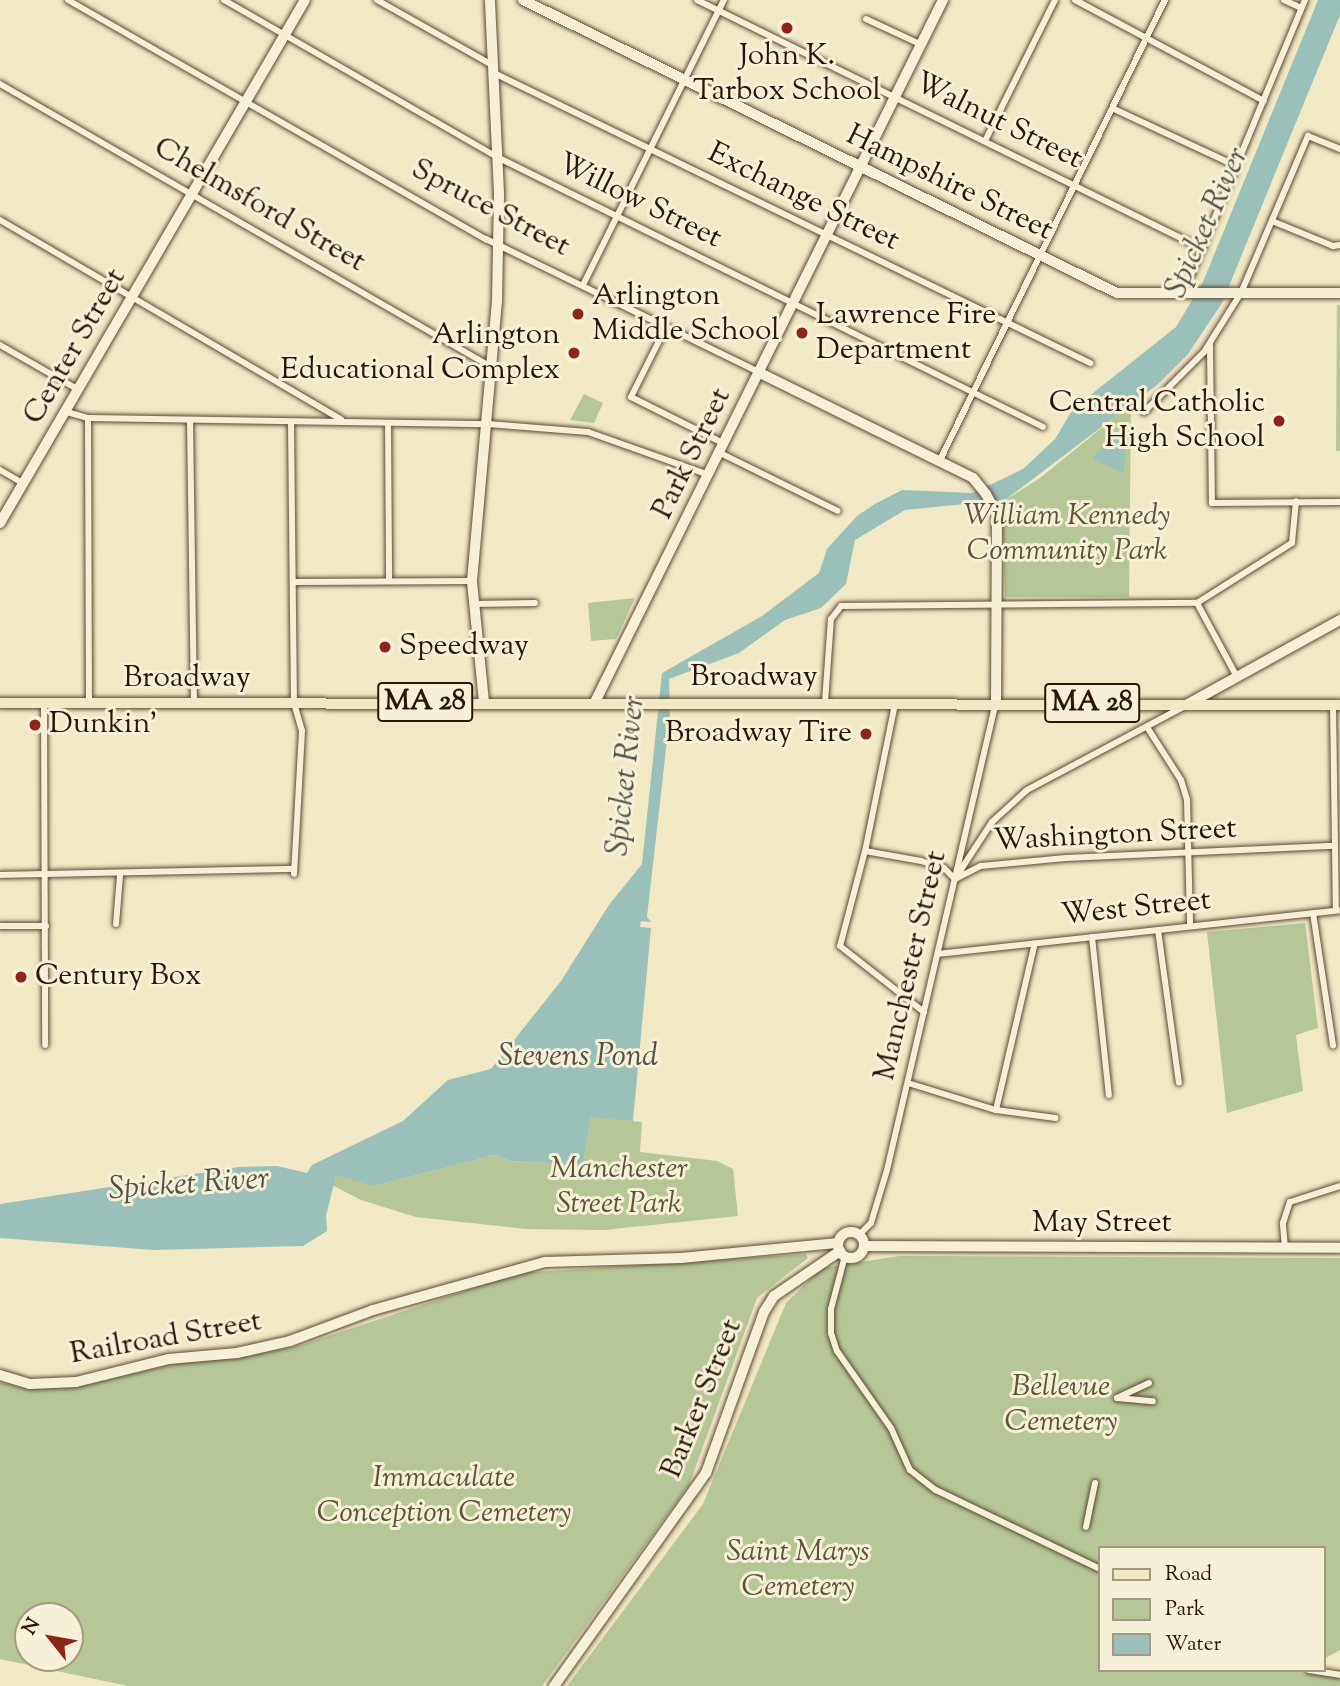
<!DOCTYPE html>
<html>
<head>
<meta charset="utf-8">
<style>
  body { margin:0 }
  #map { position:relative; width:1340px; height:1686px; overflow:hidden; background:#f1e8c5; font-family:"Sorts Mill Goudy",serif }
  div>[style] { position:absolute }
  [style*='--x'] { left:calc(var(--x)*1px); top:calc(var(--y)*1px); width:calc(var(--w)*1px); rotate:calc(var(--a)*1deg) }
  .green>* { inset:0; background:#b7c697 }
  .water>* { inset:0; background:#9bbfb9 }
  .roads { filter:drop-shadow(0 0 2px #5b4a37) drop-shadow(0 0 2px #5b4a37) }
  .street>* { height:6px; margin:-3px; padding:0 3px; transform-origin:3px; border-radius:3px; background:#f6f0d9 }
  .secondary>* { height:10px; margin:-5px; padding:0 5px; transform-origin:5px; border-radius:5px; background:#f6f0d9 }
  .secondary>.ring { margin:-5px; padding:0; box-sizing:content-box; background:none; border:10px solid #f6f0d9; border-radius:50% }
  .primary>* { height:10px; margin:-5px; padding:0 5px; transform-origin:5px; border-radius:5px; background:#f1e8c5 }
  .dots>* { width:19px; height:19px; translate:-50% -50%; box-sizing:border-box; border:4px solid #f6f0d9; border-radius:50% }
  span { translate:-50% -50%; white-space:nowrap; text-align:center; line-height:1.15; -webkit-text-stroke:6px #f6f0d9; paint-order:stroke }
  .shield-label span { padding:2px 5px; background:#f6f0d9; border:2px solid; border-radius:5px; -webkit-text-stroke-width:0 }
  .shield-label { font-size:28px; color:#291608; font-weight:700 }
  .poi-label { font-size:30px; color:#291608 }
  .left { translate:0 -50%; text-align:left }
  .right { translate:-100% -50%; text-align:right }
  .street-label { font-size:30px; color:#291608 }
  .park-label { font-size:30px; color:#5b543a; font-style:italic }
  .water-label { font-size:32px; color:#515146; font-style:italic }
  .legend { position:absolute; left:1098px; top:1546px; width:228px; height:126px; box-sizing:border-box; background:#f6f0d9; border:2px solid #a49985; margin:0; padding:9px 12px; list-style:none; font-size:21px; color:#291608 }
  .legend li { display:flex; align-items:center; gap:14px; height:35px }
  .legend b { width:35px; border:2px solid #a49985 }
  .north { position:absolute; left:14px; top:1602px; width:70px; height:70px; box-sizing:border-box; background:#f6f0d9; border:2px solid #a49985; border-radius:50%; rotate:301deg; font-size:19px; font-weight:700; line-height:28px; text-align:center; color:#291608 }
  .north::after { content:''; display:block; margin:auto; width:24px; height:32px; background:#8f2418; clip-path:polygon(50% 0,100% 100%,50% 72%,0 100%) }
</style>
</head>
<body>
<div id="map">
  <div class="green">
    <i style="clip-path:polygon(1337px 305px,1340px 305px,1340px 451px,1336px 451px)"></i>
    <i style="clip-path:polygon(584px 394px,603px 403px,594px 423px,570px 420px)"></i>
    <i style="clip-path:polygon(1131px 404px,1129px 597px,1005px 597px,1002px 502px,1040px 478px)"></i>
    <i style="clip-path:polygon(635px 598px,616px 639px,591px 641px,588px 603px)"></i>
    <i style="clip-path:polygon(1305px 923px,1318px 1028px,1296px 1035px,1303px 1091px,1227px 1113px,1207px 932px)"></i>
    <i style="clip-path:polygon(591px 1116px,642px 1122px,640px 1152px,717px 1161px,733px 1169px,738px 1216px,604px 1230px,526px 1229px,416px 1217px,361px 1200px,332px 1185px,336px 1175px,343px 1173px,374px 1186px,494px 1155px,511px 1161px,583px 1165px)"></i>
    <i style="clip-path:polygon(evenodd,806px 1254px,808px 1258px,757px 1298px,689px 1485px,542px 1686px,128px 1686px,0 1659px,0 1382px,27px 1389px,78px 1387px,182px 1362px,237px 1358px,301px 1345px,519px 1273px,806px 1254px,28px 1616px,70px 1616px,70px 1658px,28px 1658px,28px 1616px)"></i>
    <i style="clip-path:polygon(899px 1256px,1340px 1258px,1340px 1650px,1324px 1659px,1324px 1548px,1100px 1548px,1100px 1670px,1293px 1670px,1340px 1678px,1340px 1686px,567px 1686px,703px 1504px,786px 1303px,822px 1268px)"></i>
  </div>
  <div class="water">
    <i style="clip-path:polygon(1318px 0,1340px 0,1340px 15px,1222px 303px,1188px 354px,1157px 385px,1005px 500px,905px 510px,855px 540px,846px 584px,821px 608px,785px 620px,739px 653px,669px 679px,670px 714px,647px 917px,651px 922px,641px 921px,640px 927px,651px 928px,633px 1121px,591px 1117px,583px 1165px,511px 1161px,494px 1155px,374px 1186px,336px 1175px,326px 1216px,327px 1231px,303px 1246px,153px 1250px,0 1238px,0 1204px,239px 1167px,277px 1166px,307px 1173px,312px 1165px,403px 1121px,448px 1080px,491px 1069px,561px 981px,609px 905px,642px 864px,662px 673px,762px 616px,819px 573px,827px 549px,857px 516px,875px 504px,902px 490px,973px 493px,1023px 469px,1055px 439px,1073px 409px,1176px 327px,1203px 282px)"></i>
    <i style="clip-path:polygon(1112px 437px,1125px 444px,1124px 473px,1092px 459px)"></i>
  </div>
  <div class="roads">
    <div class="street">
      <i style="--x:68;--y:0;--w:482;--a:29.8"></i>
      <i style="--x:486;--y:239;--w:304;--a:26"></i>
      <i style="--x:224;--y:0;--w:315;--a:29.9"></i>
      <i style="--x:497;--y:157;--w:609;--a:26.31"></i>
      <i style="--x:377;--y:0;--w:134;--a:29.4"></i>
      <i style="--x:697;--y:0;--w:564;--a:26.2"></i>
      <i style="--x:1075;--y:0;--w:214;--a:28.1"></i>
      <i style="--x:1284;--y:0;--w:19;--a:25"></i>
      <i style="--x:866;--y:19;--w:62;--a:24.9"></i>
      <i style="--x:496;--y:74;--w:661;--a:25.94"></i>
      <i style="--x:0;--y:84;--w:569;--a:29.94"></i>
      <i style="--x:1114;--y:109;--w:135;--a:25"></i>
      <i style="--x:985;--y:141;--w:157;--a:-63.6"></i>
      <i style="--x:0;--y:220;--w:395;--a:30.3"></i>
      <i style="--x:1272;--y:221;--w:66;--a:22.3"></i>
      <i style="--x:1333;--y:246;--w:7;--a:-8"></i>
      <i style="--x:583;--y:285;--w:318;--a:-63.7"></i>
      <i style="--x:1184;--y:292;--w:316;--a:-67.5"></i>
      <i style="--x:666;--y:327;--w:78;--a:116.6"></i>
      <i style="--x:631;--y:397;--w:105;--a:26.6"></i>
      <i style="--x:0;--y:345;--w:91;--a:29.7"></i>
      <i style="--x:1210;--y:345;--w:158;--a:89.3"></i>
      <i style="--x:1212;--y:503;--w:128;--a:-0.4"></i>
      <i style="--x:67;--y:412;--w:22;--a:16"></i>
      <i style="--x:88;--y:418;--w:400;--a:0.9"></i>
      <i style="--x:488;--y:424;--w:100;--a:4.6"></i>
      <i style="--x:588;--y:432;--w:128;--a:19.6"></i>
      <i style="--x:1144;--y:412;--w:85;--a:-45"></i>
      <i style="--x:1204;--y:352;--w:70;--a:-57.9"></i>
      <i style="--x:1241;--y:293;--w:171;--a:-66.9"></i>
      <i style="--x:1308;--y:136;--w:35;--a:22"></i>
      <i style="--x:88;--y:418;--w:285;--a:89.8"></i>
      <i style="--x:190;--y:420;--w:283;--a:89.2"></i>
      <i style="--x:291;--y:422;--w:281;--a:89.4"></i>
      <i style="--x:294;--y:703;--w:29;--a:74"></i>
      <i style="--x:302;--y:731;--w:143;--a:93.2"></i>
      <i style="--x:388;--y:423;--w:158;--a:89.6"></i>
      <i style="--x:720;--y:453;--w:131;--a:26.2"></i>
      <i style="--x:940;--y:460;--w:512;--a:-63.94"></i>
      <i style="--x:0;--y:470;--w:28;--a:30"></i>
      <i style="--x:295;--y:582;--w:177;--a:-0.3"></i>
      <i style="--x:1197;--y:603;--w:112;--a:-32.3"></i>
      <i style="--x:1292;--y:543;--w:42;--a:-84.6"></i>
      <i style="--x:474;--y:604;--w:61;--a:-0.9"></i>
      <i style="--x:825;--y:702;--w:83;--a:-85.9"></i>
      <i style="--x:831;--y:619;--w:16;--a:-52"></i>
      <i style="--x:841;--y:606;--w:356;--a:-0.5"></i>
      <i style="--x:1197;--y:603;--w:84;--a:61.6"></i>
      <i style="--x:44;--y:703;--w:342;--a:89.8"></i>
      <i style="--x:895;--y:704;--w:150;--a:101.5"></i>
      <i style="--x:865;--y:851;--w:98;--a:104.7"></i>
      <i style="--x:840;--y:946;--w:107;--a:38.2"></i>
      <i style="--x:1333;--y:705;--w:205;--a:89.2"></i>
      <i style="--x:1147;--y:727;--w:63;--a:57.3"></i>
      <i style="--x:1181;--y:780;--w:21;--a:73"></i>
      <i style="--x:1187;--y:800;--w:126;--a:88.6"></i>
      <i style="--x:865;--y:851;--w:57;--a:10.1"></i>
      <i style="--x:921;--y:861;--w:24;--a:17"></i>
      <i style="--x:944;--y:868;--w:16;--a:45"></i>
      <i style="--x:958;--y:874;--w:62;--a:-56.8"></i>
      <i style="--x:992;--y:822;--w:47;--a:-42.4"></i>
      <i style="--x:1027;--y:790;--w:177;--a:-28"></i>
      <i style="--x:0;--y:875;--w:294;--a:-1.2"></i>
      <i style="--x:955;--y:879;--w:29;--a:-27"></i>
      <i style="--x:981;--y:866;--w:85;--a:-5.4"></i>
      <i style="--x:1066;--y:858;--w:268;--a:-2.6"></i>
      <i style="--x:1313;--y:913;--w:134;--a:81.4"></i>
      <i style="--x:116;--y:924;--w:49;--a:-85.3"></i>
      <i style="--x:0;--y:926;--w:46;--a:0"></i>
      <i style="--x:1158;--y:930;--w:154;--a:82.2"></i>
      <i style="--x:1092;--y:937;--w:159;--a:83.9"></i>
      <i style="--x:938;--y:954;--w:404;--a:-6.2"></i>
      <i style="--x:908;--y:1083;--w:92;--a:17.1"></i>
      <i style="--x:996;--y:1110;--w:60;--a:7.7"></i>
      <i style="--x:996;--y:1110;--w:171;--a:-76.9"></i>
      <i style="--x:859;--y:1235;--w:17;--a:-45"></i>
      <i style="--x:871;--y:1223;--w:55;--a:-73.2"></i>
      <i style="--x:887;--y:1170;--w:480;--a:-76.9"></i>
      <i style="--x:1285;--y:1248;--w:25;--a:-95"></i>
      <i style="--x:1283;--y:1223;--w:22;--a:-72"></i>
      <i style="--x:1290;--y:1202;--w:52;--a:-17.7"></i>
      <i style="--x:845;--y:1256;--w:55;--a:104.8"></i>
      <i style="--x:831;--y:1309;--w:24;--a:90"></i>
      <i style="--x:831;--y:1333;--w:19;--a:72"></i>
      <i style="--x:837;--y:1351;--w:94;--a:55"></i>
      <i style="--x:891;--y:1428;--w:46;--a:65.7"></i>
      <i style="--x:910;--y:1470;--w:33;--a:38"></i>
      <i style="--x:936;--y:1490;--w:182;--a:25.7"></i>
      <i style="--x:1149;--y:1383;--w:35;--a:155"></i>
      <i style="--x:1117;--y:1398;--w:36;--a:5"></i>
      <i style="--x:1086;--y:1527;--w:45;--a:-78.4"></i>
      <i style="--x:1309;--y:1670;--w:31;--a:9"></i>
    </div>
    <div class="secondary">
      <i style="--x:523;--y:0;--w:662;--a:26.26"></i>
      <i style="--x:1117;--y:293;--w:223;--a:0"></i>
      <i style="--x:760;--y:373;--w:237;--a:26.2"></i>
      <i style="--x:973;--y:478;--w:21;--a:51"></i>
      <i style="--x:986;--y:494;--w:24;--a:62"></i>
      <i style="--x:997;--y:515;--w:188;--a:90.3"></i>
      <i style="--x:0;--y:523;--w:605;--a:-59.75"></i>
      <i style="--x:484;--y:702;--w:122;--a:-95.7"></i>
      <i style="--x:472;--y:581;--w:282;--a:-84.9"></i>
      <i style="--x:497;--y:300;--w:107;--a:-88.9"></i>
      <i style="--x:499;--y:193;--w:193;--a:-92.7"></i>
      <i style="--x:595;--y:702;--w:784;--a:-63.63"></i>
      <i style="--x:1188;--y:704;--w:174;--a:-28.9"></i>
      <i class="ring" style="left:838px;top:1232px;width:16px;height:16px"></i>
      <i style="--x:864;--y:1246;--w:476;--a:0.2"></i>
      <i style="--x:0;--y:1375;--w:31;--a:17"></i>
      <i style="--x:30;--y:1384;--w:46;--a:-2.5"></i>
      <i style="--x:76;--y:1382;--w:96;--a:-13.9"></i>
      <i style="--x:169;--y:1359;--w:68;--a:-5"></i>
      <i style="--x:237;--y:1353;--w:54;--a:-12.8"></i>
      <i style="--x:290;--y:1341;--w:89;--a:-20.5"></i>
      <i style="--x:373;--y:1310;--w:179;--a:-15.6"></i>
      <i style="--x:545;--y:1262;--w:136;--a:-1.7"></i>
      <i style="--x:681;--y:1258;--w:158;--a:-5.5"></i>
      <i style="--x:554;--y:1686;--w:262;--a:-54.5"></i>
      <i style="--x:706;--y:1473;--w:171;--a:-70.2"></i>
      <i style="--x:764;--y:1312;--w:19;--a:-58"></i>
      <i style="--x:774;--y:1296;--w:80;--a:-34.3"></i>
    </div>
    <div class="primary">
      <i style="--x:0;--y:703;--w:1340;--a:0.09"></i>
    </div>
  </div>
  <div class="dots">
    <i style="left:787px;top:28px;background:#8f2418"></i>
    <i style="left:578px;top:314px;background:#8f2418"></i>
    <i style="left:802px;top:333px;background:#8f2418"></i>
    <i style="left:574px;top:353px;background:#8f2418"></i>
    <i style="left:1279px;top:421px;background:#8f2418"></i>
    <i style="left:385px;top:647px;background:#8f2418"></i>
    <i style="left:35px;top:725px;background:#8f2418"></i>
    <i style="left:866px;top:734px;background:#8f2418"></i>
    <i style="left:21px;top:977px;background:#8f2418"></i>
  </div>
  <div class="shield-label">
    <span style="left:425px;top:702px">MA 28</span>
    <span style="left:1092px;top:703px">MA 28</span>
  </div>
  <div class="poi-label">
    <span style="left:787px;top:74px">John K.<br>Tarbox School</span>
    <span class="left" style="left:592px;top:314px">Arlington<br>Middle School</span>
    <span class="left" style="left:816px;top:333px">Lawrence Fire<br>Department</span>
    <span class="right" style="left:560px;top:353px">Arlington<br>Educational Complex</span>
    <span class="right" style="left:1265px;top:421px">Central Catholic<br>High School</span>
    <span class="left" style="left:399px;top:647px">Speedway</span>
    <span class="left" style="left:49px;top:725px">Dunkin'</span>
    <span class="right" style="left:852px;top:734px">Broadway Tire</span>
    <span class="left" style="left:35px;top:977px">Century Box</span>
  </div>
  <div class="street-label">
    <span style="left:998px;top:122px;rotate:26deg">Walnut Street</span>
    <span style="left:949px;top:184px;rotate:26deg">Hampshire Street</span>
    <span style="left:803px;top:198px;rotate:26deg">Exchange Street</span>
    <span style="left:639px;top:202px;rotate:26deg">Willow Street</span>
    <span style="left:259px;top:206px;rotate:30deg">Chelmsford Street</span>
    <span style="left:490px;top:209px;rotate:28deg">Spruce Street</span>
    <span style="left:76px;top:347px;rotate:-60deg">Center Street</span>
    <span style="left:693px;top:454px;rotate:-64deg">Park Street</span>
    <span style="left:754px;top:678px">Broadway</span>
    <span style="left:187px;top:679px">Broadway</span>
    <span style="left:1115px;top:836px;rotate:-3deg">Washington Street</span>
    <span style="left:1136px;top:909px;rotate:-6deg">West Street</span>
    <span style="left:912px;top:966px;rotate:-77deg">Manchester Street</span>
    <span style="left:1102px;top:1224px">May Street</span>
    <span style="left:166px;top:1339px;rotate:-10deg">Railroad Street</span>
    <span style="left:703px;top:1399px;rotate:-68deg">Barker Street</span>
  </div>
  <div class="park-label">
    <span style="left:1067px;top:534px">William Kennedy<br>Community Park</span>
    <span style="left:619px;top:1187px">Manchester<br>Street Park</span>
    <span style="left:1061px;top:1405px">Bellevue<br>Cemetery</span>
    <span style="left:444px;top:1496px">Immaculate<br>Conception Cemetery</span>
    <span style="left:798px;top:1570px">Saint Marys<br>Cemetery</span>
  </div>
  <div class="water-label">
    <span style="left:1208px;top:223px;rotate:-66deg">Spicket River</span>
    <span style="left:627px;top:776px;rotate:-84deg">Spicket River</span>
    <span style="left:578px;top:1057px">Stevens Pond</span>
    <span style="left:189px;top:1185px;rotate:-4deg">Spicket River</span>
  </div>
  <ul class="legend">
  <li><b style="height:9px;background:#f1e8c5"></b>Road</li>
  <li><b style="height:19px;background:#b7c697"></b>Park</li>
  <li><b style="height:19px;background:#9bbfb9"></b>Water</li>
  </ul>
  <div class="north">N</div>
</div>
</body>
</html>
